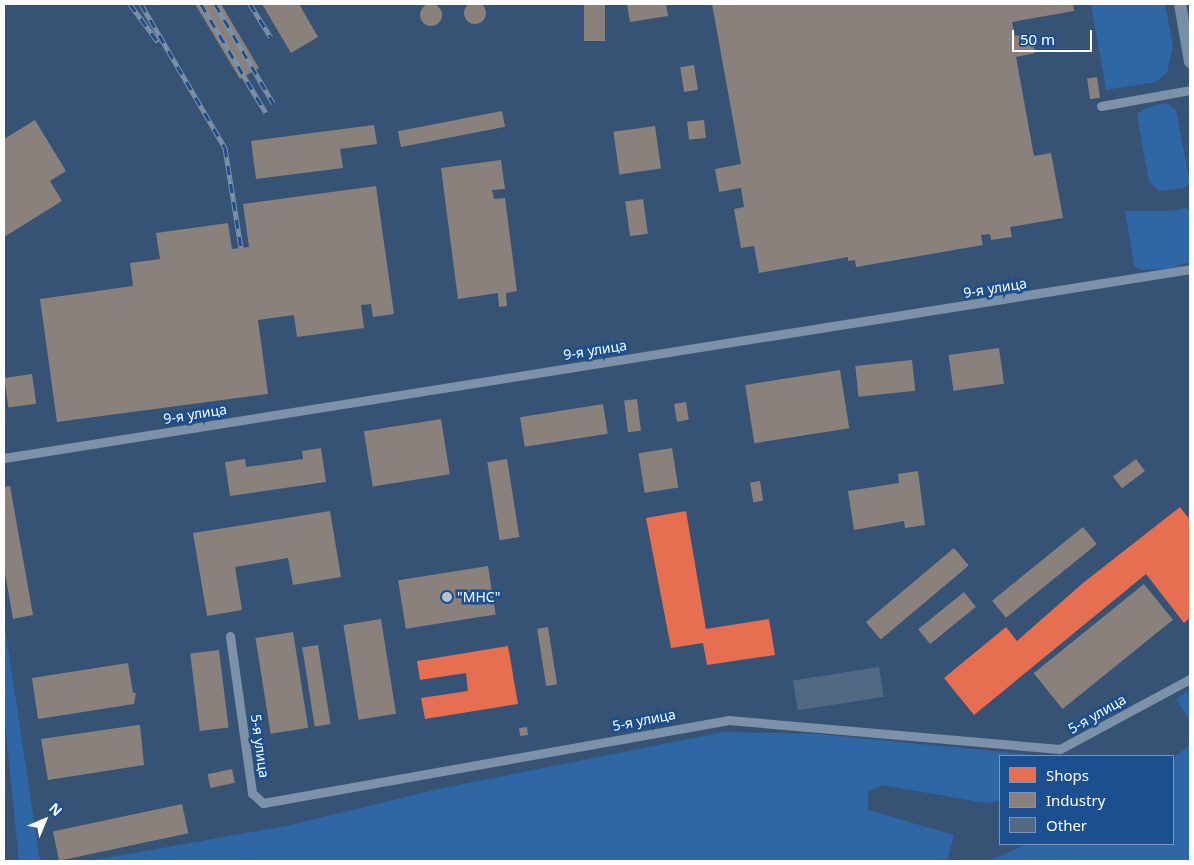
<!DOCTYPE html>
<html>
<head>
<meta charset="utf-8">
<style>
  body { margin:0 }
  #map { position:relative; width:1194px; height:865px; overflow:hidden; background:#365274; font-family:"Noto Sans",sans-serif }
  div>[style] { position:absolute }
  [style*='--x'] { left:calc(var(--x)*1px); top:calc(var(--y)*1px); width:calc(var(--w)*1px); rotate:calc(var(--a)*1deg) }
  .green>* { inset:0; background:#2f66a5 }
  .shops>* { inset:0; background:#e76f51 }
  .industry>* { inset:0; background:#8a817c; transform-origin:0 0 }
  .round { border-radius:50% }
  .building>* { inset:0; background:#526984; transform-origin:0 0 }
  .minor>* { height:9px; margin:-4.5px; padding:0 4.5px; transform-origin:4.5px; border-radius:4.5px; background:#7d92a8 }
  .secondary>* { height:12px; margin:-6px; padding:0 6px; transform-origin:6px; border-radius:6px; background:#798da4 }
  .rail>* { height:5px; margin-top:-2.5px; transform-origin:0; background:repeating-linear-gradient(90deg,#1b4f8f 0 9px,#7e92a7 0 18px); box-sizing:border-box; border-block:1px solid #7e92a7 }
  .dots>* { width:14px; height:14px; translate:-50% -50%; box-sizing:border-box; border:2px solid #1b4f8f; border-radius:50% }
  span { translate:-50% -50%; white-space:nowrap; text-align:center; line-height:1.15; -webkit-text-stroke:5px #1b4f8f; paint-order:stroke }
  .street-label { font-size:14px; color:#fff }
  .poi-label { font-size:14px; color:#fff }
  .left { translate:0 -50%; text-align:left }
  .frame { position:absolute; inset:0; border:5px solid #fff; pointer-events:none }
  .legend { position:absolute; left:999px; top:755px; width:175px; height:90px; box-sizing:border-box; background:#1b4f8f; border:1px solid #7695bc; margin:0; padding:6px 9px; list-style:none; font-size:15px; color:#fff }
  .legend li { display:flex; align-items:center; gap:10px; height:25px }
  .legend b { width:25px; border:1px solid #7695bc }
  .north { position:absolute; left:20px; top:795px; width:50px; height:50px; -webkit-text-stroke:4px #1b4f8f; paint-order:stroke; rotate:45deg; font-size:14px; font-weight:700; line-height:20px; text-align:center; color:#fff }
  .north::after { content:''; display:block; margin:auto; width:18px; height:22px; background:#fff; clip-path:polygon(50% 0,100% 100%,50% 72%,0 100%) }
  .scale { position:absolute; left:1012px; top:30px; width:80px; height:22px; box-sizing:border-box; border:2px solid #fff; border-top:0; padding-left:6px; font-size:15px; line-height:18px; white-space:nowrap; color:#fff; -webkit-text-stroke:4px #1b4f8f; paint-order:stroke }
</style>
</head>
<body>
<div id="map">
  <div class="green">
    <i style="clip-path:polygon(1091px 4px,1165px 4px,1173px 46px,1167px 73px,1156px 82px,1106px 90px)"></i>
    <i style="clip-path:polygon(1166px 103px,1176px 110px,1190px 183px,1184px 188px,1160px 191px,1149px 182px,1137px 114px,1144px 109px)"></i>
    <i style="clip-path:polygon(1185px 208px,1190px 210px,1190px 262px,1167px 269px,1141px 270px,1134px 266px,1125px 211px,1174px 211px)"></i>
    <i style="clip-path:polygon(4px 623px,10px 661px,40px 861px,19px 861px,4px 714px)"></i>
    <i style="clip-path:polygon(1190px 690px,1190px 721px,1176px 699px)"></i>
    <i style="clip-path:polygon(724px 732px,818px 734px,1043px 756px,1000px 756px,1000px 801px,985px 803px,882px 785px,868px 792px,868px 810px,954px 835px,947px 861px,89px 861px,286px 826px,443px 788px)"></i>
    <i style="clip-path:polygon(1190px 745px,1190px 861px,989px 861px,1026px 844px,1173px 844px,1173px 758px)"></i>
  </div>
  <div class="shops">
    <i style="clip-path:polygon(1180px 507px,1190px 520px,1190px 618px,1184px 623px,1146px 574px,974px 715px,944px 678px,1006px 627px,1017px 641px,1083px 583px)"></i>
    <i style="clip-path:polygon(686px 511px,706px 629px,769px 619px,775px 655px,707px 665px,703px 643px,671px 648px,646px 518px)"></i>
    <i style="clip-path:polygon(508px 646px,518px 704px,425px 719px,421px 698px,468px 691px,466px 673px,420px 680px,417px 661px)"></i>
  </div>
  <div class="industry">
    <i class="round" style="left:464px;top:2px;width:22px;height:22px"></i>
    <i class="round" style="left:420px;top:4px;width:22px;height:22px"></i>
    <i style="clip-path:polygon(195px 4px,221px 4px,259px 68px,240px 79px)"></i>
    <i style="clip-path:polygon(262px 4px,299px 4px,318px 37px,291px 53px)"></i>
    <i style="left:584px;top:4px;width:21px;height:37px"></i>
    <i style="clip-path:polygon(627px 4px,666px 4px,668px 16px,630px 22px)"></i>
    <i style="clip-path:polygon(712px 4px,1073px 4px,1074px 11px,1012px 22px,1015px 36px,1031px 33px,1035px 53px,1016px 57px,1034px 156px,1051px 153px,1063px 218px,1010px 227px,1012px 237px,991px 240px,990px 234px,981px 235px,983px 245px,856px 267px,855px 260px,848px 261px,848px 257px,759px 273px,754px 246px,741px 248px,734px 209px,744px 207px,741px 188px,719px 192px,715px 169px,741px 164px)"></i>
    <i style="left:694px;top:65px;width:25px;height:14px;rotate:81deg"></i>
    <i style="left:1097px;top:77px;width:21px;height:10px;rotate:82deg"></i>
    <i style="left:502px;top:111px;width:16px;height:106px;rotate:79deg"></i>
    <i style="clip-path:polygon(35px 120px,66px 171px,50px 181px,62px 201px,4px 237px,4px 139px)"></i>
    <i style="left:704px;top:120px;width:18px;height:17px;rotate:84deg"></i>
    <i style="clip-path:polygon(374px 125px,377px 144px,340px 149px,343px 168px,256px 179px,251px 141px)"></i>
    <i style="left:655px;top:126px;width:43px;height:42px;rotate:82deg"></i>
    <i style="clip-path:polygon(501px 160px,505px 189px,492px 190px,494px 199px,505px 198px,517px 291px,506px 293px,507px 306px,499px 307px,498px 293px,458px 299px,441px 168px)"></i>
    <i style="clip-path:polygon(376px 186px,394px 314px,373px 317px,371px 304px,361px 305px,364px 328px,297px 337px,294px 315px,258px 320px,268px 394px,57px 422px,40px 299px,133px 286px,130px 263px,160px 259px,156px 233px,228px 223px,232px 249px,249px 247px,243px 204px)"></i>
    <i style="left:643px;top:199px;width:35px;height:18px;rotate:82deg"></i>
    <i style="left:999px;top:348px;width:36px;height:51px;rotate:82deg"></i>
    <i style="left:912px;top:360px;width:31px;height:57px;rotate:84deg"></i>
    <i style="left:840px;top:370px;width:59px;height:96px;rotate:81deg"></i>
    <i style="left:32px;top:374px;width:30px;height:28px;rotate:82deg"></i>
    <i style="left:637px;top:399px;width:32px;height:13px;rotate:83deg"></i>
    <i style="left:686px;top:402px;width:18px;height:12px;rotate:81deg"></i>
    <i style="left:603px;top:404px;width:30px;height:84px;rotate:81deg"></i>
    <i style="left:441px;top:419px;width:56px;height:78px;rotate:81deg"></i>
    <i style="clip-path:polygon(321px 448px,326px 482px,230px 496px,225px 462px,245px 459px,246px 467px,303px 459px,302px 451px)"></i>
    <i style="left:672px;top:448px;width:40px;height:34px;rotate:81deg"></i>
    <i style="left:507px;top:459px;width:79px;height:20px;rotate:81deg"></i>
    <i style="left:1136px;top:459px;width:15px;height:29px;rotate:53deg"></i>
    <i style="clip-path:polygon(918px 471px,925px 525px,905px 528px,904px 521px,854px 530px,848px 491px,899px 483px,898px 474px)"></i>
    <i style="left:760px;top:481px;width:20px;height:10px;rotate:81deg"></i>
    <i style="clip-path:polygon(10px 486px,33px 615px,13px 619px,4px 567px,4px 487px)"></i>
    <i style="clip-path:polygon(330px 511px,341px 577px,293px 585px,288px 558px,235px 567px,242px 610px,207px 616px,193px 533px)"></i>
    <i style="left:1083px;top:527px;width:22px;height:117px;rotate:51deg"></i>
    <i style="left:954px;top:548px;width:23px;height:115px;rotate:50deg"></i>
    <i style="left:488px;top:566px;width:49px;height:91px;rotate:81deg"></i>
    <i style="left:1144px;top:584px;width:46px;height:142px;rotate:51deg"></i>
    <i style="left:964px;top:592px;width:19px;height:59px;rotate:51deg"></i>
    <i style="left:381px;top:619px;width:96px;height:38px;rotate:81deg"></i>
    <i style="left:548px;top:627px;width:58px;height:11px;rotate:81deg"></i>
    <i style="left:293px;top:632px;width:97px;height:38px;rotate:81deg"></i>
    <i style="left:318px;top:645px;width:80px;height:16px;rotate:81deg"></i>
    <i style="left:219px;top:650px;width:78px;height:29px;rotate:83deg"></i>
    <i style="clip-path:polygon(128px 663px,133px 693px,136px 693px,134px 704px,38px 719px,32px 678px)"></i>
    <i style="clip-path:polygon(138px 725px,140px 725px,144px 765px,48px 780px,41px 739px)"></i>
    <i style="left:527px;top:727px;width:8px;height:8px;rotate:83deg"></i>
    <i style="left:232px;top:769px;width:14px;height:25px;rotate:78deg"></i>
    <i style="left:182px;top:804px;width:30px;height:132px;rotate:78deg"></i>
  </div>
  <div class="building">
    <i style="left:879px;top:667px;width:30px;height:87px;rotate:81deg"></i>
  </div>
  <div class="minor">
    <i style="--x:1101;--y:106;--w:90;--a:-10.2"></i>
    <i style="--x:4;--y:458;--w:1201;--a:-9.05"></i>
    <i style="--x:230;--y:636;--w:159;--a:82"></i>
    <i style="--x:252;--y:793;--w:15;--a:42"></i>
    <i style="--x:263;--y:803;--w:472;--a:-10.1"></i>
    <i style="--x:728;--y:720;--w:333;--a:5"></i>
    <i style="--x:1060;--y:749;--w:148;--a:-28.3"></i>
  </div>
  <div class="secondary">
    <i style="--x:1180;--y:4;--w:59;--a:80.2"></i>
  </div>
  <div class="rail">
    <i style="--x:130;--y:4;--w:47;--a:53.6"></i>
    <i style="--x:141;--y:4;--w:167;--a:59.7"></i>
    <i style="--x:225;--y:148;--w:101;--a:80.9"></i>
    <i style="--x:201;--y:4;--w:127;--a:59.2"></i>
    <i style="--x:215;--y:4;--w:115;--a:59.6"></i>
    <i style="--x:250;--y:4;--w:39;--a:58"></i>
  </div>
  <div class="dots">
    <i style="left:447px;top:597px;background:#b9c2ce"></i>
  </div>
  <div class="street-label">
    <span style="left:995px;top:288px;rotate:-9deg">9-я улица</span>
    <span style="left:595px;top:350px;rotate:-9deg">9-я улица</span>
    <span style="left:195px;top:414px;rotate:-9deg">9-я улица</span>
    <span style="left:1097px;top:714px;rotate:-30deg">5-я улица</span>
    <span style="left:644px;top:720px;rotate:-11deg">5-я улица</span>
    <span style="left:260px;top:746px;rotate:82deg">5-я улица</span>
  </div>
  <div class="poi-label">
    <span class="left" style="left:457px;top:597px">"МНС"</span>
  </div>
  <div class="frame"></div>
  <ul class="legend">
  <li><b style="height:14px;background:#e76f51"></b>Shops</li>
  <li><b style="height:14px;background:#8a817c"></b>Industry</li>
  <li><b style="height:14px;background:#526984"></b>Other</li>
  </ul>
  <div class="north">N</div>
  <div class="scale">50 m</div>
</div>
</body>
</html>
